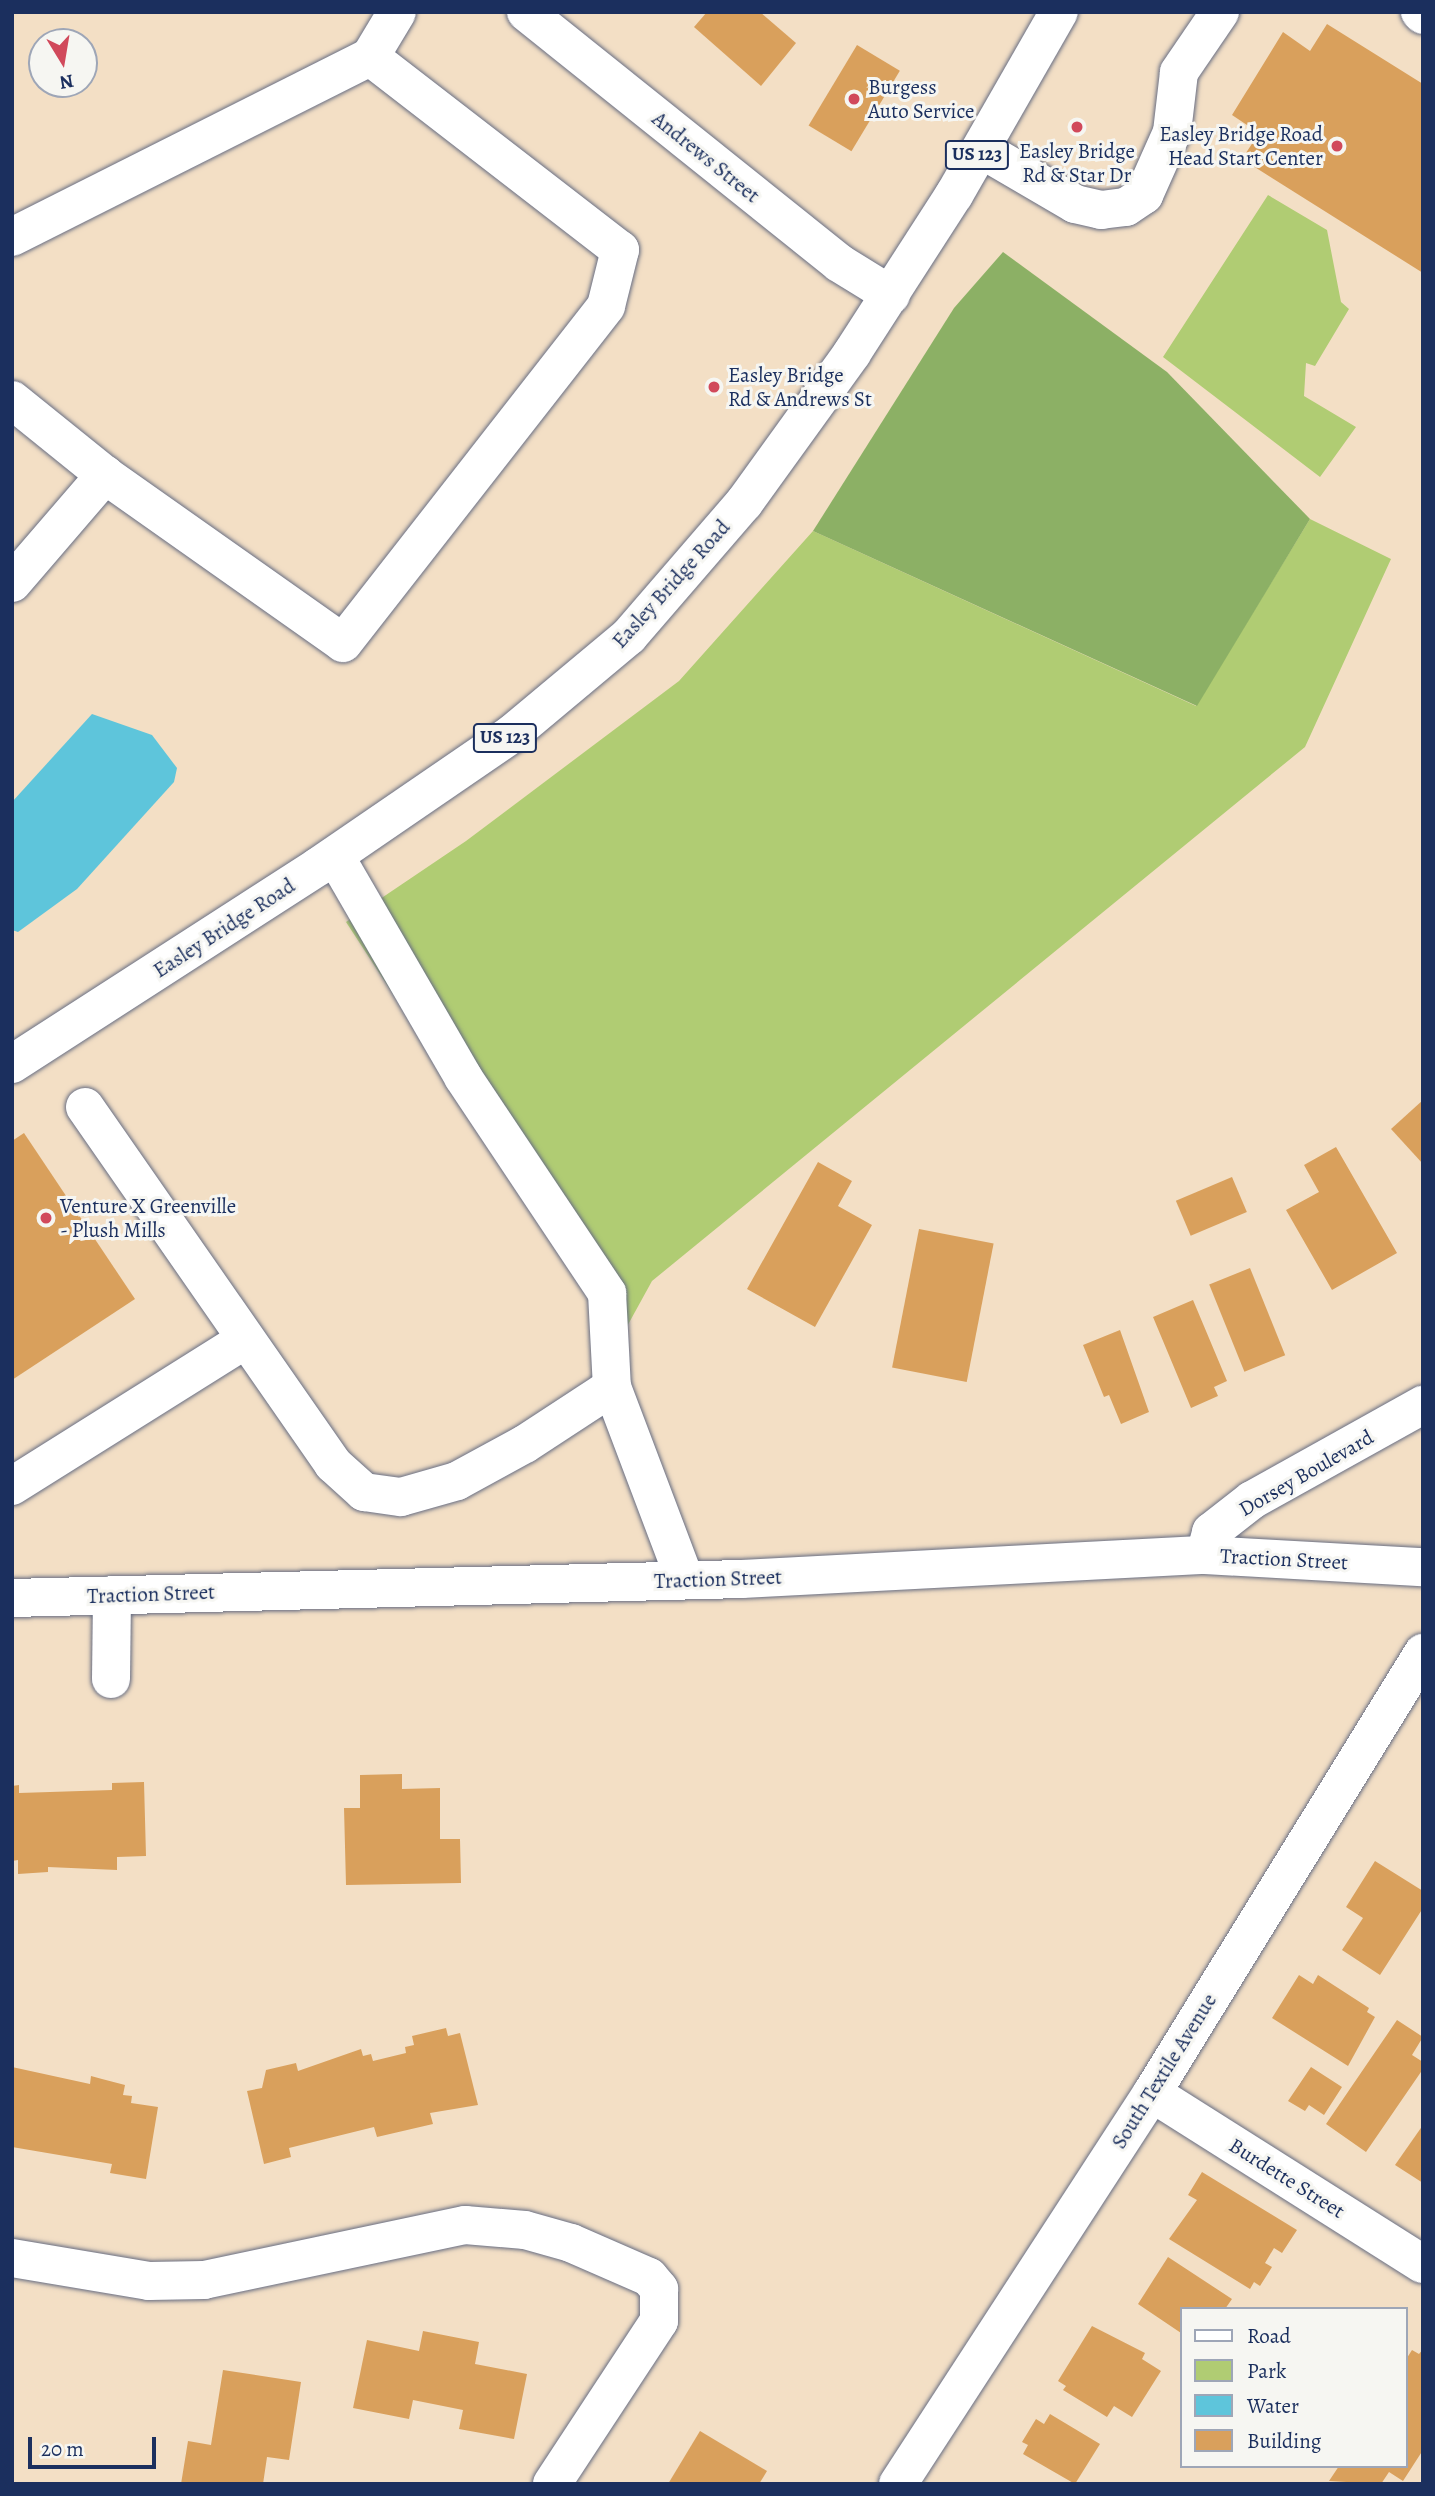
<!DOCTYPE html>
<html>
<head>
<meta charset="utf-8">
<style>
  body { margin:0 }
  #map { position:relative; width:1435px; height:2496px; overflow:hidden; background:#f3dfc5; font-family:Alegreya,serif }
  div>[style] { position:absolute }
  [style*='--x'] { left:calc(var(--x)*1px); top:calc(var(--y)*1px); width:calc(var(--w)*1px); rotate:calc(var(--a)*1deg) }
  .green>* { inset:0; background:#b0cc73 }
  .forest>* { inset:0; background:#8cb065 }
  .water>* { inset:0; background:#5ec5db }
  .building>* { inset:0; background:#d9a05c; transform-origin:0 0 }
  .roads { filter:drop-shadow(0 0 2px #676d82) drop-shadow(0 0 2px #676d82) }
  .minor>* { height:38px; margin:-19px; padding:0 19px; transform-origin:19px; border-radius:19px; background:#fff }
  .highway>* { height:38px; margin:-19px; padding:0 19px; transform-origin:19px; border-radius:19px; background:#fff }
  .dots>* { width:19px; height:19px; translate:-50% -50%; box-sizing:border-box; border:4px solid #f6f6f2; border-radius:50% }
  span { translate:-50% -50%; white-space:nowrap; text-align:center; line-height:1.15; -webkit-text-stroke:6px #f6f6f2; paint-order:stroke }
  .shield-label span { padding:2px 5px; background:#f6f6f2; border:2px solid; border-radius:5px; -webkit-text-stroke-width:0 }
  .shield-label { font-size:19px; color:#1b2f5e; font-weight:700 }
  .poi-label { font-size:21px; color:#1b2f5e }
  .left { translate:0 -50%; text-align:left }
  .right { translate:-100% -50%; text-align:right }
  .street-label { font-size:21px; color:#1b2f5e }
  .frame { position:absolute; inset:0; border:14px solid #1b2f5e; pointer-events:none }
  .legend { position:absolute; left:1180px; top:2307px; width:228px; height:161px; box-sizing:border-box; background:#f6f6f2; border:2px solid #9ea6b7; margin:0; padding:9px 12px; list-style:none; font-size:21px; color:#1b2f5e }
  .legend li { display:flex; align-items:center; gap:14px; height:35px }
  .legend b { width:35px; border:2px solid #9ea6b7 }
  .north { position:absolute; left:28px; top:28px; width:70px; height:70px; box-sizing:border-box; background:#f6f6f2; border:2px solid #9ea6b7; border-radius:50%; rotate:169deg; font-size:19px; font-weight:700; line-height:28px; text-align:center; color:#1b2f5e }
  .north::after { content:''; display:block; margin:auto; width:24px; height:32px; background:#d1495b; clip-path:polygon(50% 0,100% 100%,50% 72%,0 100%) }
  .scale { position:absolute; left:28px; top:2437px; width:128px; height:32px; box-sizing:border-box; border:4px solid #1b2f5e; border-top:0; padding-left:9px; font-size:21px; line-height:24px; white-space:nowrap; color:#1b2f5e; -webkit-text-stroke:5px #f6f6f2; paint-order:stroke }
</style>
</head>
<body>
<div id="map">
  <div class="green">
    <i style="clip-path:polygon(1268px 195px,1327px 230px,1341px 302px,1349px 309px,1315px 366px,1306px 363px,1304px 396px,1356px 427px,1320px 477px,1163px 357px)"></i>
    <i style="clip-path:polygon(1310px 519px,1391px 559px,1305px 747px,652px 1281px,619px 1341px,346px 922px,466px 841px,679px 681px,813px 531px,1196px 706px)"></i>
  </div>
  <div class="forest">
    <i style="clip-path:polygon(1003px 252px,1167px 372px,1310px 519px,1197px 706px,813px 531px,954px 308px)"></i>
  </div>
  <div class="water">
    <i style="clip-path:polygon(92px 714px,152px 735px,177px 768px,174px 782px,77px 889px,18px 932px,12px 930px,12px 802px)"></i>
  </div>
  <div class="building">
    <i style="clip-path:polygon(707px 12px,760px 12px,796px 43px,761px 86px,694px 27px)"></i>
    <i style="clip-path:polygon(1327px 24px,1423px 84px,1423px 273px,1242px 159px,1259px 133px,1232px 115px,1283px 32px,1310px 51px)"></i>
    <i style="left:857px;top:45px;width:50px;height:94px;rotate:31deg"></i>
    <i style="clip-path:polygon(1423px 1100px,1423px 1164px,1391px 1129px)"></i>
    <i style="clip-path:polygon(24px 1133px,135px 1299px,12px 1380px,12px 1141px)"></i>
    <i style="clip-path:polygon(1336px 1147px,1397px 1253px,1332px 1290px,1286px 1210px,1319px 1192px,1304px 1165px)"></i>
    <i style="clip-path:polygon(818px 1162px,852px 1181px,838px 1206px,872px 1225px,815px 1327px,747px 1289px)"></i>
    <i style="left:1232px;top:1177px;width:38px;height:61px;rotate:67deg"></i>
    <i style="left:919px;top:1229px;width:76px;height:141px;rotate:11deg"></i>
    <i style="left:1250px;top:1268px;width:94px;height:44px;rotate:68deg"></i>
    <i style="clip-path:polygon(1193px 1300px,1227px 1381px,1214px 1387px,1218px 1396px,1191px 1408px,1153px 1317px)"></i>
    <i style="clip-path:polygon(1120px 1330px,1149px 1412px,1121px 1424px,1109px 1395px,1104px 1397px,1083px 1345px)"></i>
    <i style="clip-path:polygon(402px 1774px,402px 1789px,440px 1788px,440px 1839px,460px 1839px,461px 1883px,346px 1885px,344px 1808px,360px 1808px,360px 1775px)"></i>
    <i style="clip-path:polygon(144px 1782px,146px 1856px,117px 1857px,117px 1870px,48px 1867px,48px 1872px,18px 1874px,18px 1860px,12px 1861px,12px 1786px,19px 1785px,19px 1793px,112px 1790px,112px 1783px)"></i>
    <i style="clip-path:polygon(1375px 1861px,1423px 1891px,1423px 1908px,1380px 1975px,1342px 1950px,1363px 1918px,1346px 1907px)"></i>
    <i style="clip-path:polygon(1299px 1975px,1313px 1984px,1318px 1975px,1369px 2008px,1367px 2012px,1375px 2017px,1348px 2066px,1272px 2018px)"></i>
    <i style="clip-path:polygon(1397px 2020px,1423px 2037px,1412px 2055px,1423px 2062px,1423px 2069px,1366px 2152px,1326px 2124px)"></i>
    <i style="clip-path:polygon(446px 2028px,448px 2036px,460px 2033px,478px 2105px,430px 2113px,433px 2124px,377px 2137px,374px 2127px,289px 2148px,291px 2157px,264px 2164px,247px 2091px,262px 2088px,266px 2070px,296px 2063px,298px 2071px,361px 2049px,363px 2056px,371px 2054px,373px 2061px,406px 2053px,405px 2047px,414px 2045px,412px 2036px)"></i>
    <i style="clip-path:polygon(12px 2067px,90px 2084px,91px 2076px,102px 2079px,125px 2085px,123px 2095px,132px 2096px,131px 2103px,158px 2107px,146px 2179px,110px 2173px,112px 2164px,12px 2147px)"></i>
    <i style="clip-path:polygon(1311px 2067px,1342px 2087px,1324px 2115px,1309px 2105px,1305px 2111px,1288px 2101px)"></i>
    <i style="clip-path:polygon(1423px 2125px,1423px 2183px,1395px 2165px)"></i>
    <i style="clip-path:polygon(1202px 2172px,1297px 2230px,1282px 2253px,1274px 2248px,1265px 2263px,1272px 2267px,1260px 2286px,1254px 2282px,1250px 2289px,1169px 2239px,1197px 2200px,1188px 2195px)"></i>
    <i style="clip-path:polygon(1168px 2257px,1232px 2299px,1225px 2309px,1181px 2309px,1181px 2333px,1138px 2304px)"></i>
    <i style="clip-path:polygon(1092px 2326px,1145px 2353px,1142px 2359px,1161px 2371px,1132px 2417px,1114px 2406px,1107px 2417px,1063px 2390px,1066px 2386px,1058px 2381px)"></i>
    <i style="clip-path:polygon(423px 2331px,479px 2342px,475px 2364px,527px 2374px,514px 2439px,459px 2429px,463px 2410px,413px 2400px,409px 2419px,353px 2408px,367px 2340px,419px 2351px)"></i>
    <i style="clip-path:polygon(1423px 2349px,1423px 2450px,1403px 2481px,1389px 2472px,1381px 2484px,1329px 2481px,1339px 2466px,1405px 2466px,1405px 2361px,1412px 2350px,1419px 2354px)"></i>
    <i style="clip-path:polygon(223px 2370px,301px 2382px,289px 2460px,267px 2457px,263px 2484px,181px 2484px,188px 2441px,211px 2445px)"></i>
    <i style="clip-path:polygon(1050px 2414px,1100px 2444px,1075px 2484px,1023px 2454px,1028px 2445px,1022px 2442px,1036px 2419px,1044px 2424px)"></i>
    <i style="clip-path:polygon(700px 2431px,767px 2471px,759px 2484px,668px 2484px)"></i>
  </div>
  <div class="roads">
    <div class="minor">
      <i style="--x:526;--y:12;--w:401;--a:38.7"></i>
      <i style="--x:839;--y:263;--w:61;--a:31.6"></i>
      <i style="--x:1420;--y:12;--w:4;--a:45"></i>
      <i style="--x:981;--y:149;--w:109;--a:30.3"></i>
      <i style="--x:1075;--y:204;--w:27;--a:13"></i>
      <i style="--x:1101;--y:210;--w:25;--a:-7"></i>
      <i style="--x:1126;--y:207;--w:22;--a:-34"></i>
      <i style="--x:1144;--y:195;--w:69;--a:-66"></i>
      <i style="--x:1172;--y:132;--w:60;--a:-83.3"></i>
      <i style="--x:1179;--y:72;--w:73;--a:-55.7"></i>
      <i style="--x:12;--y:237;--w:401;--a:-26.7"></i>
      <i style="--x:370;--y:57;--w:52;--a:-59"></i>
      <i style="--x:12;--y:400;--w:119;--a:38.9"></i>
      <i style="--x:105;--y:475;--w:291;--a:35.2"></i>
      <i style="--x:343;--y:643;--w:427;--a:-52"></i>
      <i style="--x:606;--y:306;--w:58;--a:-76"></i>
      <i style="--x:620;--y:250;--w:316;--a:-142.3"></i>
      <i style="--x:12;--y:583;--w:143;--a:-49.3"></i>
      <i style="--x:335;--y:856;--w:255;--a:59.9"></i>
      <i style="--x:463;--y:1077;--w:260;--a:56.3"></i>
      <i style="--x:607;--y:1293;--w:94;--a:87"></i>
      <i style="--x:612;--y:1387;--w:206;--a:69.3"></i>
      <i style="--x:85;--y:1107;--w:435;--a:55.2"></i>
      <i style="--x:333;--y:1464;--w:42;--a:42.1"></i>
      <i style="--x:364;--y:1492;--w:37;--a:8"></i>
      <i style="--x:401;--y:1497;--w:58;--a:-15.9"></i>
      <i style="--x:457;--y:1481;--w:77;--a:-28.6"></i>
      <i style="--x:525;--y:1444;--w:104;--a:-33.2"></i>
      <i style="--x:12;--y:1486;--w:276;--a:-32.1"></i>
      <i style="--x:1205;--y:1555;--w:24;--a:-75"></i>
      <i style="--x:1211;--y:1532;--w:52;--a:-38"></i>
      <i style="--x:1252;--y:1500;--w:196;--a:-29.1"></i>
      <i style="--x:12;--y:1598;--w:730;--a:-1.49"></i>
      <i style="--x:742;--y:1579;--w:464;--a:-3"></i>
      <i style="--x:1205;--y:1555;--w:218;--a:3.2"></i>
      <i style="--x:111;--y:1679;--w:84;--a:-89.3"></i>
      <i style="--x:1152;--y:2093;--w:320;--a:32.3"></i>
      <i style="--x:12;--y:2258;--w:139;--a:9.5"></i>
      <i style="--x:149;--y:2281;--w:55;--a:-1"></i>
      <i style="--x:204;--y:2280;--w:267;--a:-11.9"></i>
      <i style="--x:465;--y:2225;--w:60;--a:4.8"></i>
      <i style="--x:525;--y:2230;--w:48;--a:15.8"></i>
      <i style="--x:571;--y:2243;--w:85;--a:23.6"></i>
      <i style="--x:649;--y:2277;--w:16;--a:50"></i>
      <i style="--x:659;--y:2289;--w:32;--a:90"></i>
      <i style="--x:659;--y:2321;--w:195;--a:123.3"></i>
      <i style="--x:898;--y:2484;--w:466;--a:-57"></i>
      <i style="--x:1152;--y:2093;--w:517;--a:-58.37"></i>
    </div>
    <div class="highway">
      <i style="--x:12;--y:1064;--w:365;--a:-32.8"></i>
      <i style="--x:319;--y:866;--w:235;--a:-34.4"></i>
      <i style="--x:513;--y:733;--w:151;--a:-39.9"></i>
      <i style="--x:629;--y:636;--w:176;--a:-49.2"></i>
      <i style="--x:744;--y:503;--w:185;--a:-54.2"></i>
      <i style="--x:852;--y:353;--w:188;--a:-57.2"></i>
      <i style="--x:954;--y:195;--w:211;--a:-60.2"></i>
    </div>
  </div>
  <div class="dots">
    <i style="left:854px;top:99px;background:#d1495b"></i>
    <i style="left:1077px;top:127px;background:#d1495b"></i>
    <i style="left:1337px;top:146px;background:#d1495b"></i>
    <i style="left:714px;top:387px;background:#d1495b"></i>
    <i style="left:46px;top:1218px;background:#d1495b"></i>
  </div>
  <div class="shield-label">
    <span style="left:977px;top:155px">US 123</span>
    <span style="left:505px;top:738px">US 123</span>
  </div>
  <div class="poi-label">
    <span class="left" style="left:868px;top:99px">Burgess<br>Auto Service</span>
    <span class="right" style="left:1323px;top:146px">Easley Bridge Road<br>Head Start Center</span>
    <span style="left:1077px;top:163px">Easley Bridge<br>Rd &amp; Star Dr</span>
    <span class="left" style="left:728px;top:387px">Easley Bridge<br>Rd &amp; Andrews St</span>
    <span class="left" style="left:60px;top:1218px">Venture X Greenville<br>- Plush Mills</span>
  </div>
  <div class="street-label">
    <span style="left:706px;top:157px;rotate:39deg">Andrews Street</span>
    <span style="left:671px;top:584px;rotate:-48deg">Easley Bridge Road</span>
    <span style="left:224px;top:928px;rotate:-33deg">Easley Bridge Road</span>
    <span style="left:1306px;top:1473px;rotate:-30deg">Dorsey Boulevard</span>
    <span style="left:1284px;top:1559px;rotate:3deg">Traction Street</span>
    <span style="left:718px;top:1579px;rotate:-2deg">Traction Street</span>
    <span style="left:151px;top:1594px;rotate:-2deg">Traction Street</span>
    <span style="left:1164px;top:2071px;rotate:-58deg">South Textile Avenue</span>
    <span style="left:1287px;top:2178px;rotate:32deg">Burdette Street</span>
  </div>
  <div class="frame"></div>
  <ul class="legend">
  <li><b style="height:9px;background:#fff"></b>Road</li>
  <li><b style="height:19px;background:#b0cc73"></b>Park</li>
  <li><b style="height:19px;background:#5ec5db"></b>Water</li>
  <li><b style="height:19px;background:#d9a05c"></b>Building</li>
  </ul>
  <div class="north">N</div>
  <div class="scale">20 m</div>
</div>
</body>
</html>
